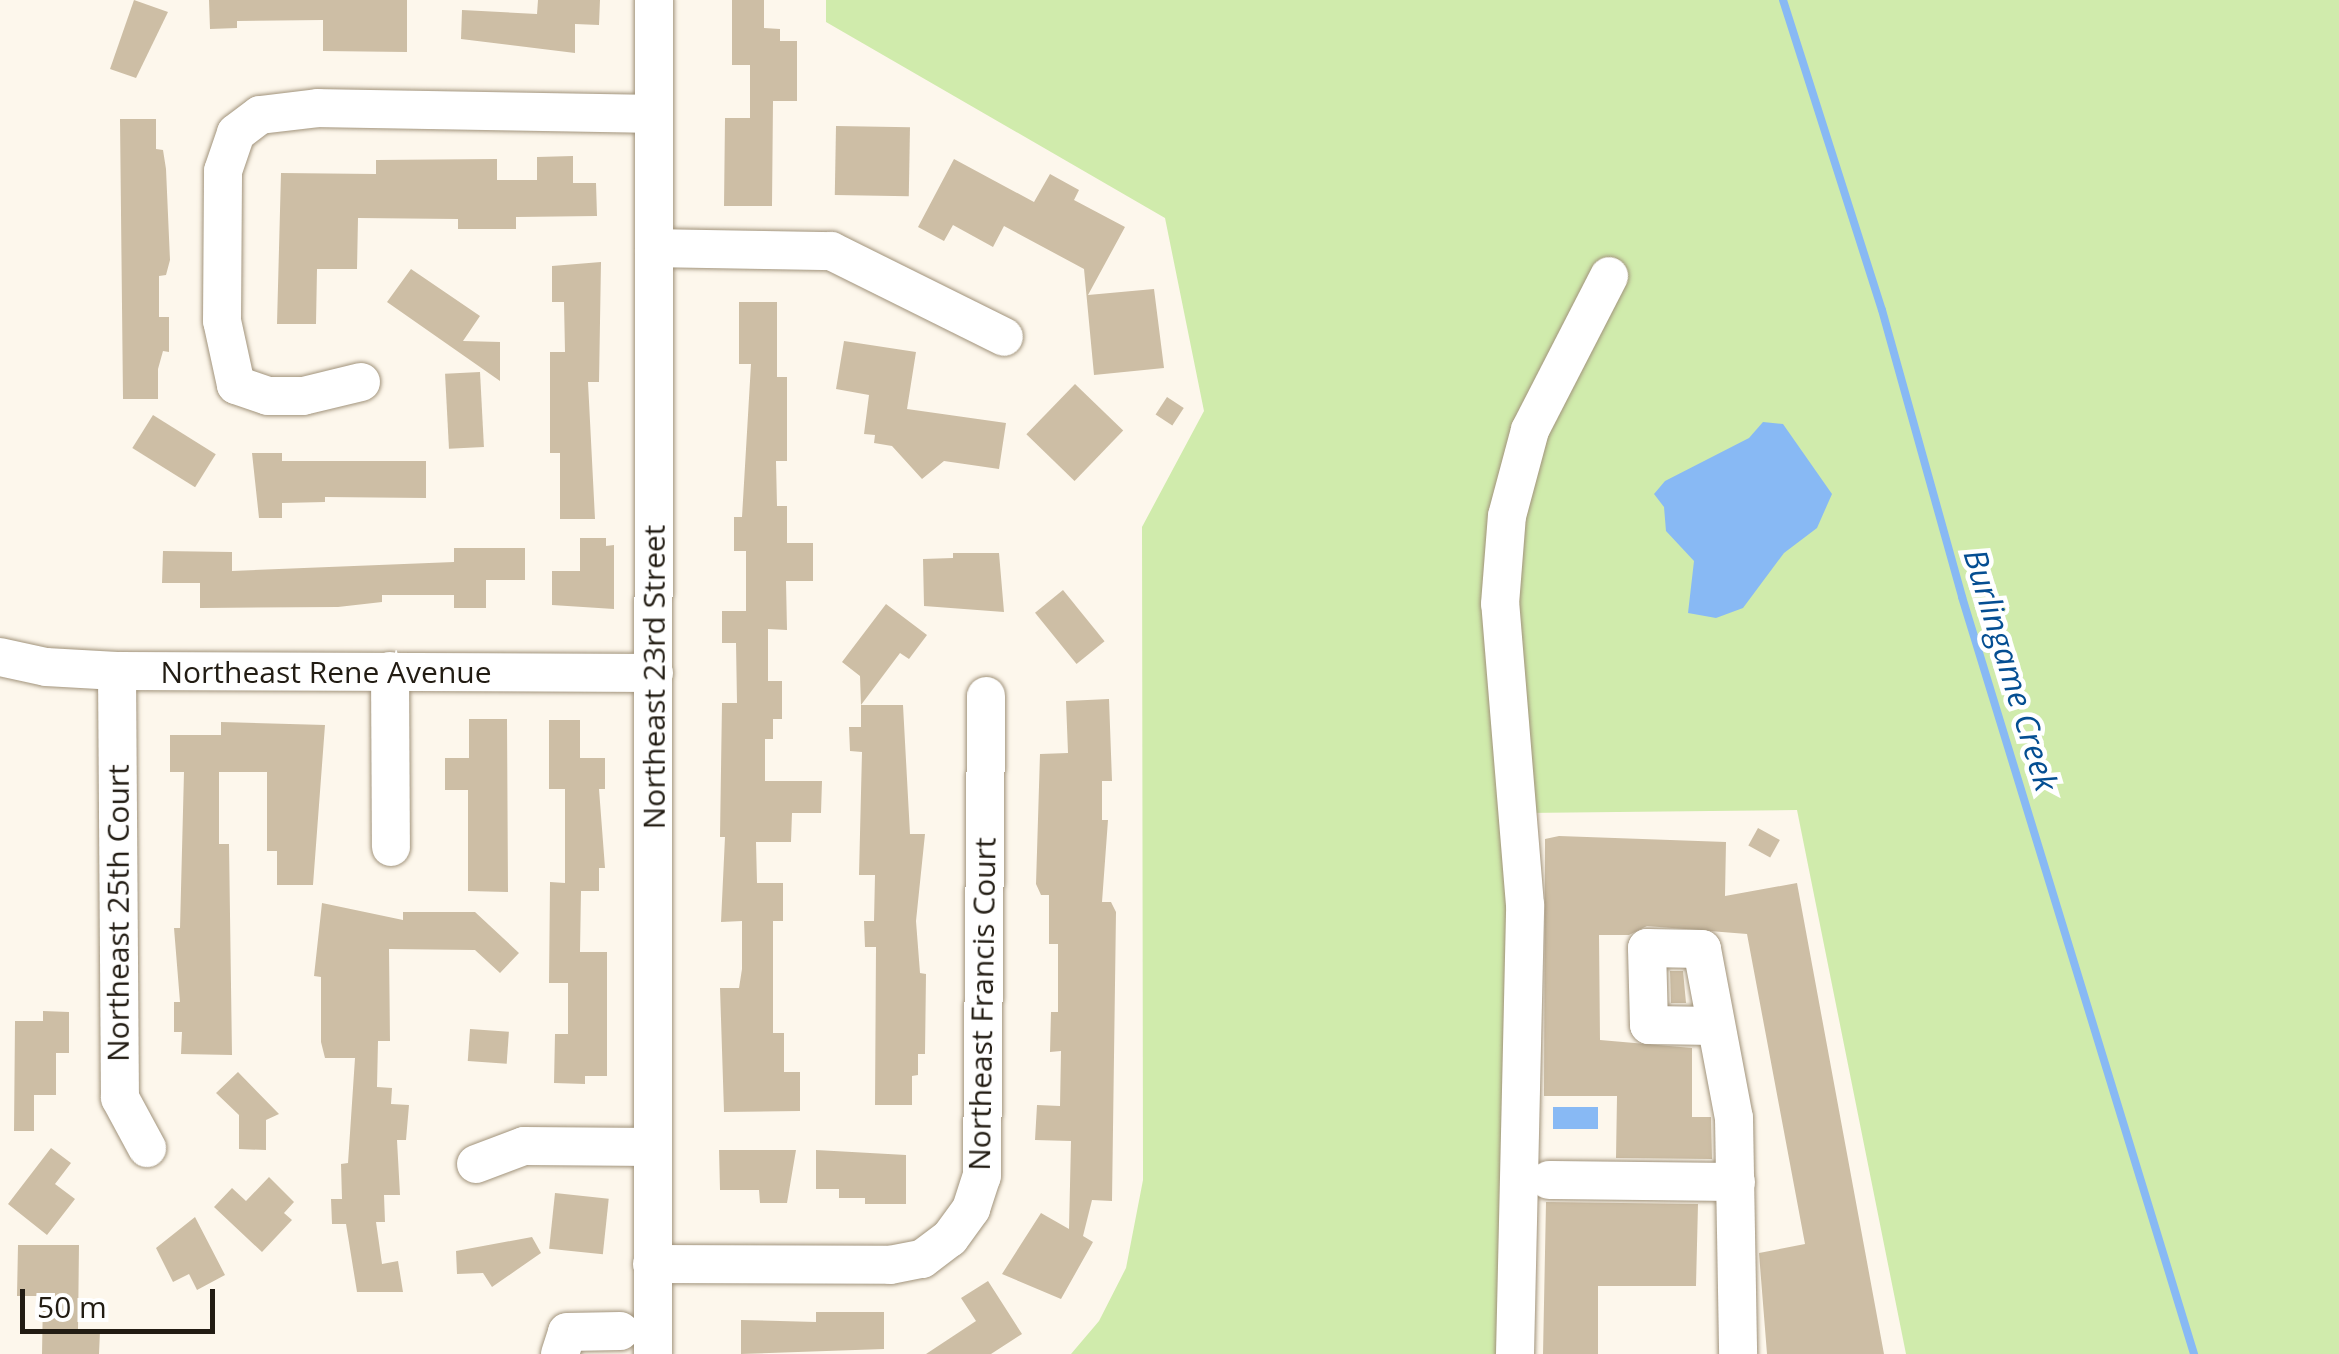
<!DOCTYPE html>
<html>
<head>
<meta charset="utf-8">
<style>
  body { margin:0 }
  #map { position:relative; width:2339px; height:1354px; overflow:hidden; background:#fdf7ec; font-family:"Open Sans",sans-serif }
  div>[style] { position:absolute }
  [style*='--x'] { left:calc(var(--x)*1px); top:calc(var(--y)*1px); width:calc(var(--w)*1px); rotate:calc(var(--a)*1deg) }
  .green>* { inset:0; background:#d0ebac }
  .water>* { inset:0; background:#88b9f4; transform-origin:0 0 }
  .stream>* { height:8px; margin:-4px; padding:0 4px; transform-origin:4px; border-radius:4px; background:#88b9f4 }
  .building>* { inset:0; background:#cdbea5; transform-origin:0 0 }
  .roads { filter:drop-shadow(0 0 2px #a1937b) drop-shadow(0 0 2px #a1937b) }
  .minor>* { height:38px; margin:-19px; padding:0 19px; transform-origin:19px; border-radius:19px; background:#fff }
  span { translate:-50% -50%; white-space:nowrap; text-align:center; line-height:1.15; -webkit-text-stroke:9px #fff; paint-order:stroke }
  .street-label { font-size:30px; color:#221c13 }
  .water-label { font-size:32px; color:#044e92; font-style:italic }
  .scale { position:absolute; left:20px; top:1289px; width:195px; height:45px; box-sizing:border-box; border:5px solid #221c13; border-top:0; padding-left:12px; font-size:30px; line-height:35px; white-space:nowrap; color:#221c13; -webkit-text-stroke:8px #fff; paint-order:stroke }
</style>
</head>
<body>
<div id="map">
  <div class="green">
    <i style="clip-path:polygon(826px 0,2339px 0,2339px 1354px,1906px 1354px,1797px 810px,1525px 813px,1524px 1354px,1071px 1354px,1099px 1321px,1126px 1268px,1143px 1180px,1142px 527px,1204px 411px,1165px 218px,826px 22px)"></i>
  </div>
  <div class="water">
    <i style="clip-path:polygon(1763px 422px,1783px 424px,1832px 494px,1817px 528px,1784px 553px,1743px 608px,1716px 618px,1688px 613px,1694px 561px,1666px 531px,1664px 507px,1654px 494px,1665px 481px,1749px 438px)"></i>
    <i style="left:1553px;top:1107px;width:45px;height:22px"></i>
  </div>
  <div class="stream">
    <i style="--x:1783;--y:0;--w:325;--a:72.3"></i>
    <i style="--x:1882;--y:310;--w:298;--a:74.4"></i>
    <i style="--x:1962;--y:597;--w:792;--a:72.96"></i>
  </div>
  <div class="building">
    <i style="clip-path:polygon(134px 0,168px 12px,136px 78px,110px 69px)"></i>
    <i style="clip-path:polygon(209px 0,407px 0,407px 52px,323px 51px,323px 20px,237px 21px,237px 28px,210px 29px)"></i>
    <i style="clip-path:polygon(538px 0,600px 0,599px 25px,575px 24px,575px 53px,461px 39px,462px 10px,537px 14px)"></i>
    <i style="clip-path:polygon(732px 0,764px 0,764px 28px,780px 29px,780px 41px,797px 41px,797px 101px,773px 101px,772px 206px,724px 206px,725px 118px,750px 118px,750px 65px,732px 65px)"></i>
    <i style="clip-path:polygon(120px 119px,156px 119px,156px 149px,163px 150px,166px 169px,170px 260px,166px 275px,159px 276px,159px 317px,169px 317px,169px 352px,163px 351px,158px 369px,158px 399px,123px 399px)"></i>
    <i style="left:836px;top:126px;width:74px;height:69px;rotate:1deg"></i>
    <i style="clip-path:polygon(573px 156px,573px 183px,596px 183px,597px 216px,516px 217px,516px 229px,458px 229px,458px 219px,358px 218px,357px 269px,317px 269px,316px 324px,277px 324px,281px 173px,376px 174px,376px 160px,497px 159px,497px 180px,537px 180px,537px 157px)"></i>
    <i style="clip-path:polygon(954px 159px,1034px 202px,1050px 174px,1079px 190px,1074px 200px,1125px 227px,1088px 295px,1154px 289px,1164px 368px,1094px 375px,1084px 269px,1004px 226px,993px 247px,953px 225px,944px 241px,918px 227px)"></i>
    <i style="clip-path:polygon(601px 262px,599px 382px,588px 382px,595px 519px,560px 519px,560px 453px,550px 453px,550px 352px,565px 352px,564px 302px,552px 302px,552px 266px)"></i>
    <i style="clip-path:polygon(411px 269px,480px 316px,463px 341px,500px 342px,500px 381px,387px 302px)"></i>
    <i style="clip-path:polygon(739px 302px,777px 302px,777px 377px,787px 377px,787px 461px,776px 461px,777px 506px,787px 506px,787px 543px,813px 543px,813px 581px,786px 581px,787px 630px,768px 629px,768px 681px,782px 681px,782px 719px,773px 719px,773px 739px,765px 739px,765px 781px,822px 781px,821px 813px,792px 813px,791px 842px,756px 842px,757px 883px,783px 883px,783px 921px,773px 921px,773px 1033px,784px 1033px,784px 1072px,800px 1072px,800px 1111px,724px 1112px,720px 988px,739px 988px,742px 969px,742px 921px,721px 922px,725px 837px,720px 837px,722px 703px,737px 703px,736px 643px,722px 643px,722px 611px,746px 611px,746px 551px,734px 551px,734px 517px,742px 517px,751px 364px,739px 364px)"></i>
    <i style="clip-path:polygon(844px 341px,916px 352px,907px 409px,1006px 423px,999px 469px,944px 461px,922px 479px,892px 446px,874px 443px,875px 435px,864px 434px,869px 395px,836px 389px)"></i>
    <i style="left:480px;top:372px;width:75px;height:35px;rotate:87deg"></i>
    <i style="left:1075px;top:384px;width:67px;height:70px;rotate:44deg"></i>
    <i style="left:1167px;top:397px;width:20px;height:21px;rotate:33deg"></i>
    <i style="left:153px;top:415px;width:74px;height:39px;rotate:32deg"></i>
    <i style="clip-path:polygon(252px 453px,282px 453px,282px 461px,426px 461px,426px 498px,325px 497px,325px 502px,282px 503px,282px 518px,259px 518px)"></i>
    <i style="clip-path:polygon(580px 538px,606px 538px,606px 546px,614px 545px,614px 609px,552px 605px,552px 571px,580px 571px)"></i>
    <i style="clip-path:polygon(454px 548px,525px 548px,525px 580px,486px 580px,486px 608px,454px 608px,454px 595px,382px 595px,382px 602px,338px 607px,200px 608px,200px 583px,162px 583px,163px 551px,232px 552px,232px 571px,454px 562px)"></i>
    <i style="clip-path:polygon(953px 553px,999px 553px,1004px 612px,924px 606px,923px 559px,953px 558px)"></i>
    <i style="left:1063px;top:590px;width:66px;height:36px;rotate:51deg"></i>
    <i style="clip-path:polygon(886px 604px,927px 635px,909px 659px,900px 653px,861px 705px,860px 676px,842px 662px)"></i>
    <i style="clip-path:polygon(1109px 699px,1112px 781px,1102px 781px,1102px 820px,1108px 820px,1102px 902px,1111px 902px,1116px 912px,1112px 1201px,1092px 1200px,1083px 1236px,1093px 1242px,1061px 1299px,1002px 1274px,1041px 1213px,1069px 1229px,1071px 1141px,1035px 1140px,1037px 1105px,1060px 1106px,1061px 1051px,1050px 1052px,1051px 1012px,1058px 1012px,1058px 944px,1049px 944px,1049px 895px,1041px 895px,1036px 884px,1040px 754px,1068px 753px,1066px 701px)"></i>
    <i style="clip-path:polygon(861px 705px,903px 705px,910px 834px,925px 834px,916px 921px,920px 973px,926px 974px,925px 1054px,918px 1054px,918px 1075px,912px 1076px,912px 1105px,875px 1105px,876px 947px,865px 947px,864px 921px,874px 921px,875px 875px,859px 875px,862px 752px,850px 751px,849px 727px,861px 727px)"></i>
    <i style="clip-path:polygon(469px 719px,507px 719px,508px 892px,468px 891px,468px 790px,445px 790px,445px 758px,469px 758px)"></i>
    <i style="clip-path:polygon(549px 720px,580px 720px,580px 758px,605px 758px,605px 789px,599px 789px,605px 868px,599px 868px,599px 891px,581px 891px,580px 952px,607px 952px,607px 1076px,585px 1076px,585px 1084px,554px 1083px,555px 1034px,568px 1034px,568px 983px,549px 983px,550px 882px,565px 883px,565px 789px,549px 789px)"></i>
    <i style="clip-path:polygon(221px 722px,325px 725px,313px 885px,277px 885px,277px 851px,267px 851px,267px 772px,219px 772px,219px 844px,229px 844px,232px 1055px,181px 1054px,182px 1032px,174px 1032px,174px 1002px,180px 1002px,174px 928px,180px 928px,184px 772px,170px 772px,170px 735px,221px 735px)"></i>
    <i style="left:1758px;top:828px;width:25px;height:20px;rotate:29deg"></i>
    <i style="clip-path:polygon(1559px 836px,1726px 842px,1725px 896px,1797px 883px,1884px 1354px,1767px 1354px,1759px 1253px,1805px 1244px,1747px 934px,1647px 926px,1629px 935px,1599px 935px,1600px 1040px,1692px 1048px,1692px 1117px,1711px 1117px,1712px 1159px,1616px 1158px,1617px 1096px,1544px 1096px,1545px 839px)"></i>
    <i style="clip-path:polygon(322px 903px,403px 920px,403px 912px,475px 912px,519px 953px,500px 973px,475px 950px,389px 949px,390px 1041px,378px 1041px,377px 1087px,392px 1088px,391px 1104px,409px 1105px,406px 1140px,397px 1140px,400px 1195px,384px 1195px,385px 1222px,376px 1222px,382px 1264px,398px 1261px,403px 1292px,357px 1292px,346px 1224px,332px 1224px,331px 1199px,342px 1199px,341px 1164px,348px 1163px,355px 1058px,325px 1058px,321px 1042px,321px 977px,314px 976px)"></i>
    <i style="clip-path:polygon(1670px 971px,1683px 971px,1686px 1003px,1671px 1003px)"></i>
    <i style="clip-path:polygon(43px 1011px,69px 1012px,69px 1053px,56px 1053px,56px 1095px,34px 1095px,34px 1131px,14px 1131px,15px 1021px,43px 1021px)"></i>
    <i style="left:470px;top:1029px;width:39px;height:32px;rotate:4deg"></i>
    <i style="clip-path:polygon(238px 1072px,279px 1114px,266px 1120px,266px 1150px,239px 1149px,239px 1115px,216px 1093px)"></i>
    <i style="clip-path:polygon(51px 1148px,71px 1163px,55px 1184px,75px 1199px,47px 1235px,8px 1204px)"></i>
    <i style="clip-path:polygon(719px 1150px,796px 1150px,787px 1203px,760px 1203px,759px 1190px,720px 1190px)"></i>
    <i style="clip-path:polygon(816px 1150px,906px 1155px,906px 1204px,865px 1204px,865px 1198px,839px 1198px,839px 1189px,816px 1189px)"></i>
    <i style="clip-path:polygon(269px 1177px,294px 1202px,284px 1213px,292px 1220px,262px 1252px,214px 1207px,232px 1188px,246px 1201px)"></i>
    <i style="left:555px;top:1193px;width:54px;height:56px;rotate:6deg"></i>
    <i style="clip-path:polygon(1546px 1202px,1698px 1204px,1696px 1286px,1598px 1286px,1598px 1354px,1543px 1354px)"></i>
    <i style="clip-path:polygon(195px 1217px,225px 1275px,197px 1290px,189px 1274px,173px 1282px,156px 1248px)"></i>
    <i style="clip-path:polygon(532px 1237px,541px 1253px,492px 1287px,483px 1273px,457px 1274px,456px 1251px)"></i>
    <i style="clip-path:polygon(18px 1245px,79px 1245px,78px 1331px,100px 1331px,99px 1354px,42px 1354px,43px 1296px,17px 1296px)"></i>
    <i style="clip-path:polygon(988px 1281px,1022px 1334px,991px 1354px,926px 1354px,976px 1321px,961px 1298px)"></i>
    <i style="clip-path:polygon(816px 1312px,884px 1312px,884px 1349px,741px 1354px,741px 1320px,816px 1322px)"></i>
  </div>
  <div class="roads">
    <div class="minor">
      <i style="--x:654;--y:248;--w:177;--a:1"></i>
      <i style="--x:831;--y:251;--w:193;--a:26.4"></i>
      <i style="--x:361;--y:382;--w:60;--a:166.4"></i>
      <i style="--x:303;--y:396;--w:35;--a:180"></i>
      <i style="--x:268;--y:396;--w:34;--a:-161"></i>
      <i style="--x:236;--y:385;--w:66;--a:-102.3"></i>
      <i style="--x:222;--y:321;--w:150;--a:-89.6"></i>
      <i style="--x:223;--y:171;--w:40;--a:-71.1"></i>
      <i style="--x:236;--y:133;--w:30;--a:-37"></i>
      <i style="--x:260;--y:115;--w:58;--a:-6.9"></i>
      <i style="--x:318;--y:108;--w:335;--a:1"></i>
      <i style="--x:0;--y:657;--w:47;--a:12.3"></i>
      <i style="--x:46;--y:667;--w:71;--a:3.2"></i>
      <i style="--x:117;--y:671;--w:537;--a:0.21"></i>
      <i style="--x:117;--y:671;--w:427;--a:89.6"></i>
      <i style="--x:120;--y:1098;--w:57;--a:61.6"></i>
      <i style="--x:390;--y:671;--w:176;--a:89.7"></i>
      <i style="--x:1715;--y:1026;--w:66;--a:-179.1"></i>
      <i style="--x:1649;--y:1025;--w:77;--a:-91.5"></i>
      <i style="--x:1647;--y:948;--w:55;--a:1"></i>
      <i style="--x:1702;--y:949;--w:172;--a:79.3"></i>
      <i style="--x:1734;--y:1118;--w:236;--a:89"></i>
      <i style="--x:476;--y:1164;--w:51;--a:-20.6"></i>
      <i style="--x:524;--y:1146;--w:129;--a:0.4"></i>
      <i style="--x:1549;--y:1180;--w:187;--a:0.6"></i>
      <i style="--x:652;--y:1264;--w:238;--a:0.2"></i>
      <i style="--x:890;--y:1265;--w:33;--a:-11"></i>
      <i style="--x:922;--y:1259;--w:35;--a:-37"></i>
      <i style="--x:950;--y:1238;--w:36;--a:-54"></i>
      <i style="--x:971;--y:1209;--w:35;--a:-72"></i>
      <i style="--x:982;--y:1176;--w:480;--a:-89.5"></i>
      <i style="--x:560;--y:1354;--w:23;--a:-72"></i>
      <i style="--x:567;--y:1332;--w:53;--a:-1.1"></i>
      <i style="--x:653;--y:1354;--w:1354;--a:-89.96"></i>
      <i style="--x:1515;--y:1354;--w:449;--a:-88.7"></i>
      <i style="--x:1525;--y:905;--w:302;--a:-94.7"></i>
      <i style="--x:1500;--y:604;--w:88;--a:-85.5"></i>
      <i style="--x:1507;--y:516;--w:89;--a:-75"></i>
      <i style="--x:1530;--y:430;--w:173;--a:-62.8"></i>
    </div>
  </div>
  <div class="street-label">
    <span style="left:326px;top:672px">Northeast Rene Avenue</span>
    <span style="left:654px;top:677px;rotate:-90deg">Northeast 23rd Street</span>
    <span style="left:118px;top:913px;rotate:-90deg">Northeast 25th Court</span>
    <span style="left:982px;top:1004px;rotate:-89deg">Northeast Francis Court</span>
  </div>
  <div class="water-label">
    <span style="left:2011px;top:670px;rotate:73deg">Burlingame Creek</span>
  </div>
  <div class="scale">50 m</div>
</div>
</body>
</html>
